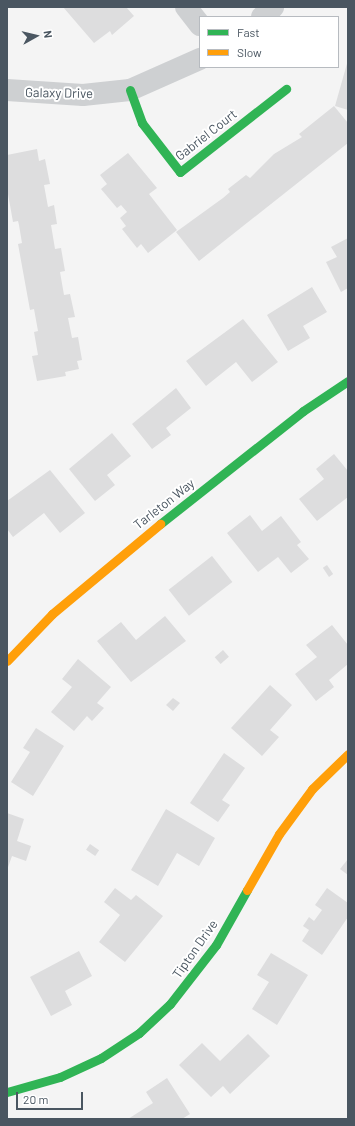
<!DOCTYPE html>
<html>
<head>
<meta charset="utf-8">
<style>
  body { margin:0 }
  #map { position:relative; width:355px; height:1126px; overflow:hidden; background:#f4f4f4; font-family:Barlow,sans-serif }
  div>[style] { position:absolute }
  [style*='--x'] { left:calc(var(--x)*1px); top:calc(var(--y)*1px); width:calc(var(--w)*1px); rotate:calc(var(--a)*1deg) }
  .building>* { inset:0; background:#ddddde; transform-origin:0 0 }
  .street>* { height:22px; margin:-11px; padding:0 11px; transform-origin:11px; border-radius:11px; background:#ced0d2 }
  .fast>* { height:9px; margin:-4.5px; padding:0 4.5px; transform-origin:4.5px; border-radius:4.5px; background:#30b455 }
  .slow>* { height:9px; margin:-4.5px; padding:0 4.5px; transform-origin:4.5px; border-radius:4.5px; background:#ff9f0a }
  span { translate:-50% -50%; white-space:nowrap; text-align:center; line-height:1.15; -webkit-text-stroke:4px #fff; paint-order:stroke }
  .street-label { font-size:13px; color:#4a5661 }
  .frame { position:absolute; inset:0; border:8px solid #4a5661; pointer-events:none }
  .legend { position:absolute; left:199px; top:16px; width:140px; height:52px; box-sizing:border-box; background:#fff; border:1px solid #b7bbc0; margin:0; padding:5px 7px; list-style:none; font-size:12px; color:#4a5661 }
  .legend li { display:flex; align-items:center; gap:8px; height:20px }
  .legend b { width:20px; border:1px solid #b7bbc0 }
  .north { position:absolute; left:16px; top:16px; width:40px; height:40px; -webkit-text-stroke:3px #fff; paint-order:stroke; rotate:82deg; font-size:11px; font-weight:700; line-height:16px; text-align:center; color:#4a5661 }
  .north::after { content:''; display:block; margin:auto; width:14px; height:18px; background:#4a5661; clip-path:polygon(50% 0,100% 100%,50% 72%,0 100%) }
  .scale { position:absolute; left:16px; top:1092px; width:67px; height:18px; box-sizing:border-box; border:2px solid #4a5661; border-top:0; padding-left:5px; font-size:12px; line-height:14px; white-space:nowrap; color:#4a5661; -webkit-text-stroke:3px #fff; paint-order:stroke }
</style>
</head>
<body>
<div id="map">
  <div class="building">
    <i style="clip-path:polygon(63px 7px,126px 7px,134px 16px,112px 35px,110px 31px,94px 43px)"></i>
    <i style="clip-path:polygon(348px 60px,348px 110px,335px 106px)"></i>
    <i style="clip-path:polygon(334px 106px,348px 123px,348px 143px,199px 261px,176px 232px,223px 198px,230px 192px,228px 189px,246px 175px,250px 178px,274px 154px,302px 137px,299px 134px)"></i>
    <i style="clip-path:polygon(37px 149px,39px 161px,45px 159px,50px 184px,44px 185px,48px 207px,54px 205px,57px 224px,51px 225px,55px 249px,61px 248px,65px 271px,60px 272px,64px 295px,70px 294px,75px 317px,68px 318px,72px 338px,78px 337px,82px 360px,77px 361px,79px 369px,65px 372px,66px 376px,37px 381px,32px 356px,38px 355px,34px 332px,38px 331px,34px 309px,30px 310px,18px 244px,22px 243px,19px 225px,18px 221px,13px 222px,8px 194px,7px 155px)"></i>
    <i style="clip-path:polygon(128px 153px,157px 188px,149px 194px,177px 230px,148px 253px,141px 244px,137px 248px,122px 229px,126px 226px,120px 218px,127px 212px,121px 205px,117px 208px,101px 189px,107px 184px,100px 175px)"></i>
    <i style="clip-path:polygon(348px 238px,348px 288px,341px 292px,326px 262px,337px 257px,331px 247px)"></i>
    <i style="clip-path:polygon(312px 287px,327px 312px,303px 326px,310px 338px,288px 351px,267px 315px)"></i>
    <i style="clip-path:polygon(243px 319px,278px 362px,252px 382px,236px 362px,206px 386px,186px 361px)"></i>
    <i style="clip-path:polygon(176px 388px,191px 408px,166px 428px,171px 435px,152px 449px,132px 424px)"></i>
    <i style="clip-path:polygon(112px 433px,131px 456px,107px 475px,115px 485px,95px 501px,69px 469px)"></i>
    <i style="clip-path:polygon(334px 454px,348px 471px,348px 497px,317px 521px,299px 499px,324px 479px,316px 469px)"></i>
    <i style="clip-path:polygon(50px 470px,85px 513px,60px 533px,44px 513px,13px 537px,7px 529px,7px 501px)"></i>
    <i style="clip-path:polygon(250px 515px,262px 531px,281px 516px,301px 542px,297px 545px,309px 559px,291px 573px,278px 557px,258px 572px,227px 533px)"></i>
    <i style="left:212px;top:556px;width:33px;height:55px;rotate:52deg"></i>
    <i style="left:327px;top:565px;width:11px;height:5px;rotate:56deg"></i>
    <i style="clip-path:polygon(165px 616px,186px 641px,131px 682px,97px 641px,121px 622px,136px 640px)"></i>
    <i style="clip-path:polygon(332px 625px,348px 645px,348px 664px,329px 680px,334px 687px,316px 701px,295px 674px,317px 657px,306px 645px)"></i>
    <i style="left:223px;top:650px;width:9px;height:11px;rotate:49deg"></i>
    <i style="clip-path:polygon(78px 659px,111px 687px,97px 703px,104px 708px,92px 721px,87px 716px,74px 731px,51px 712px,72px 687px,62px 679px)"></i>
    <i style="clip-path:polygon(270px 685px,292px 705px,270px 730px,279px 737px,262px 756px,231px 728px)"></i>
    <i style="clip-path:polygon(173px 698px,180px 703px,173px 711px,166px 705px)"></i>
    <i style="clip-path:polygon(36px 728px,64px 746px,33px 796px,11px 782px,30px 752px,23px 748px)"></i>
    <i style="clip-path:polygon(224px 753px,245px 768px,222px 800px,230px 805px,218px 822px,190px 803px)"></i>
    <i style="clip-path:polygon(166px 809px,215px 838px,199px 866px,177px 853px,158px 886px,131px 870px)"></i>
    <i style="clip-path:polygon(7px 813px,24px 819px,17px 841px,31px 846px,26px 861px,12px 856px,7px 870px)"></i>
    <i style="left:90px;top:844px;width:11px;height:7px;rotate:34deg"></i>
    <i style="clip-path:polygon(348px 859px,348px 875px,340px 869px)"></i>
    <i style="clip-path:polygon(115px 888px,131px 900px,136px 895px,163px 916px,125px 962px,99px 942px,120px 915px,104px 902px)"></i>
    <i style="clip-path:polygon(327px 888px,348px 903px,348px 917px,322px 955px,302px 941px,309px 930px,303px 926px,309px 917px,314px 921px,322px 910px,315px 905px)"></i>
    <i style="clip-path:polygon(79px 951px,92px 976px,65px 991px,72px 1005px,51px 1016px,30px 977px)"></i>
    <i style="clip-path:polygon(271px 953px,308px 975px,277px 1025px,252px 1009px,269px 982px,257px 975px)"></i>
    <i style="clip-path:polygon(248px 1034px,270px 1056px,230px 1094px,223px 1086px,211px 1097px,179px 1065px,202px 1043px,220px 1061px)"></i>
    <i style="clip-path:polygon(167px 1078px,190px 1114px,182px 1119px,128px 1119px,153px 1103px,146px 1092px)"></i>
  </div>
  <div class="street">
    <i style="--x:186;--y:7;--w:23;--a:52"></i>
    <i style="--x:262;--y:17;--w:15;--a:-42"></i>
    <i style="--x:7;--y:90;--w:76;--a:3.8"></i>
    <i style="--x:83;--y:95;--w:47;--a:-6.1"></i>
    <i style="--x:130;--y:90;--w:77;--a:-23.9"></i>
  </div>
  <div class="fast">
    <i style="--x:130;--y:90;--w:35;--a:70"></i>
    <i style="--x:142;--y:123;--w:62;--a:52.2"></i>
    <i style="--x:180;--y:172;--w:135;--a:-38.1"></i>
    <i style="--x:160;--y:524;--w:182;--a:-38.3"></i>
    <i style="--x:303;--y:411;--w:54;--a:-33.7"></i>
    <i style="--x:7;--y:1092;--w:55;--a:-15.8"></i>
    <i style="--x:60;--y:1077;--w:45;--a:-24.9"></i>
    <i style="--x:101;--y:1058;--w:45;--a:-33.3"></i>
    <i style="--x:139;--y:1033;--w:42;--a:-43.1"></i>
    <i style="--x:170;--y:1004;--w:75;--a:-52.1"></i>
    <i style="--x:216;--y:945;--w:63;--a:-60.6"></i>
  </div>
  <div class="slow">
    <i style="--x:7;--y:661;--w:65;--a:-46.2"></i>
    <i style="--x:52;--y:614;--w:141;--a:-39.8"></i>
    <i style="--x:247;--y:890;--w:64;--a:-60.3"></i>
    <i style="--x:279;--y:834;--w:56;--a:-53.7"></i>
    <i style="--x:312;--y:789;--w:50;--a:-44.2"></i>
  </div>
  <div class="street-label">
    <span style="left:59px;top:93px;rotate:1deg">Galaxy Drive</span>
    <span style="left:206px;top:135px;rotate:-38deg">Gabriel Court</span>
    <span style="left:164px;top:504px;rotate:-38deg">Tarleton Way</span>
    <span style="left:195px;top:949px;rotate:-55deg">Tipton Drive</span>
  </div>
  <div class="frame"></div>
  <ul class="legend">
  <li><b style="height:5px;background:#30b455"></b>Fast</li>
  <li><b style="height:5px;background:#ff9f0a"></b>Slow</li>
  </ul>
  <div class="north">N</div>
  <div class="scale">20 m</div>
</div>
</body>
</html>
